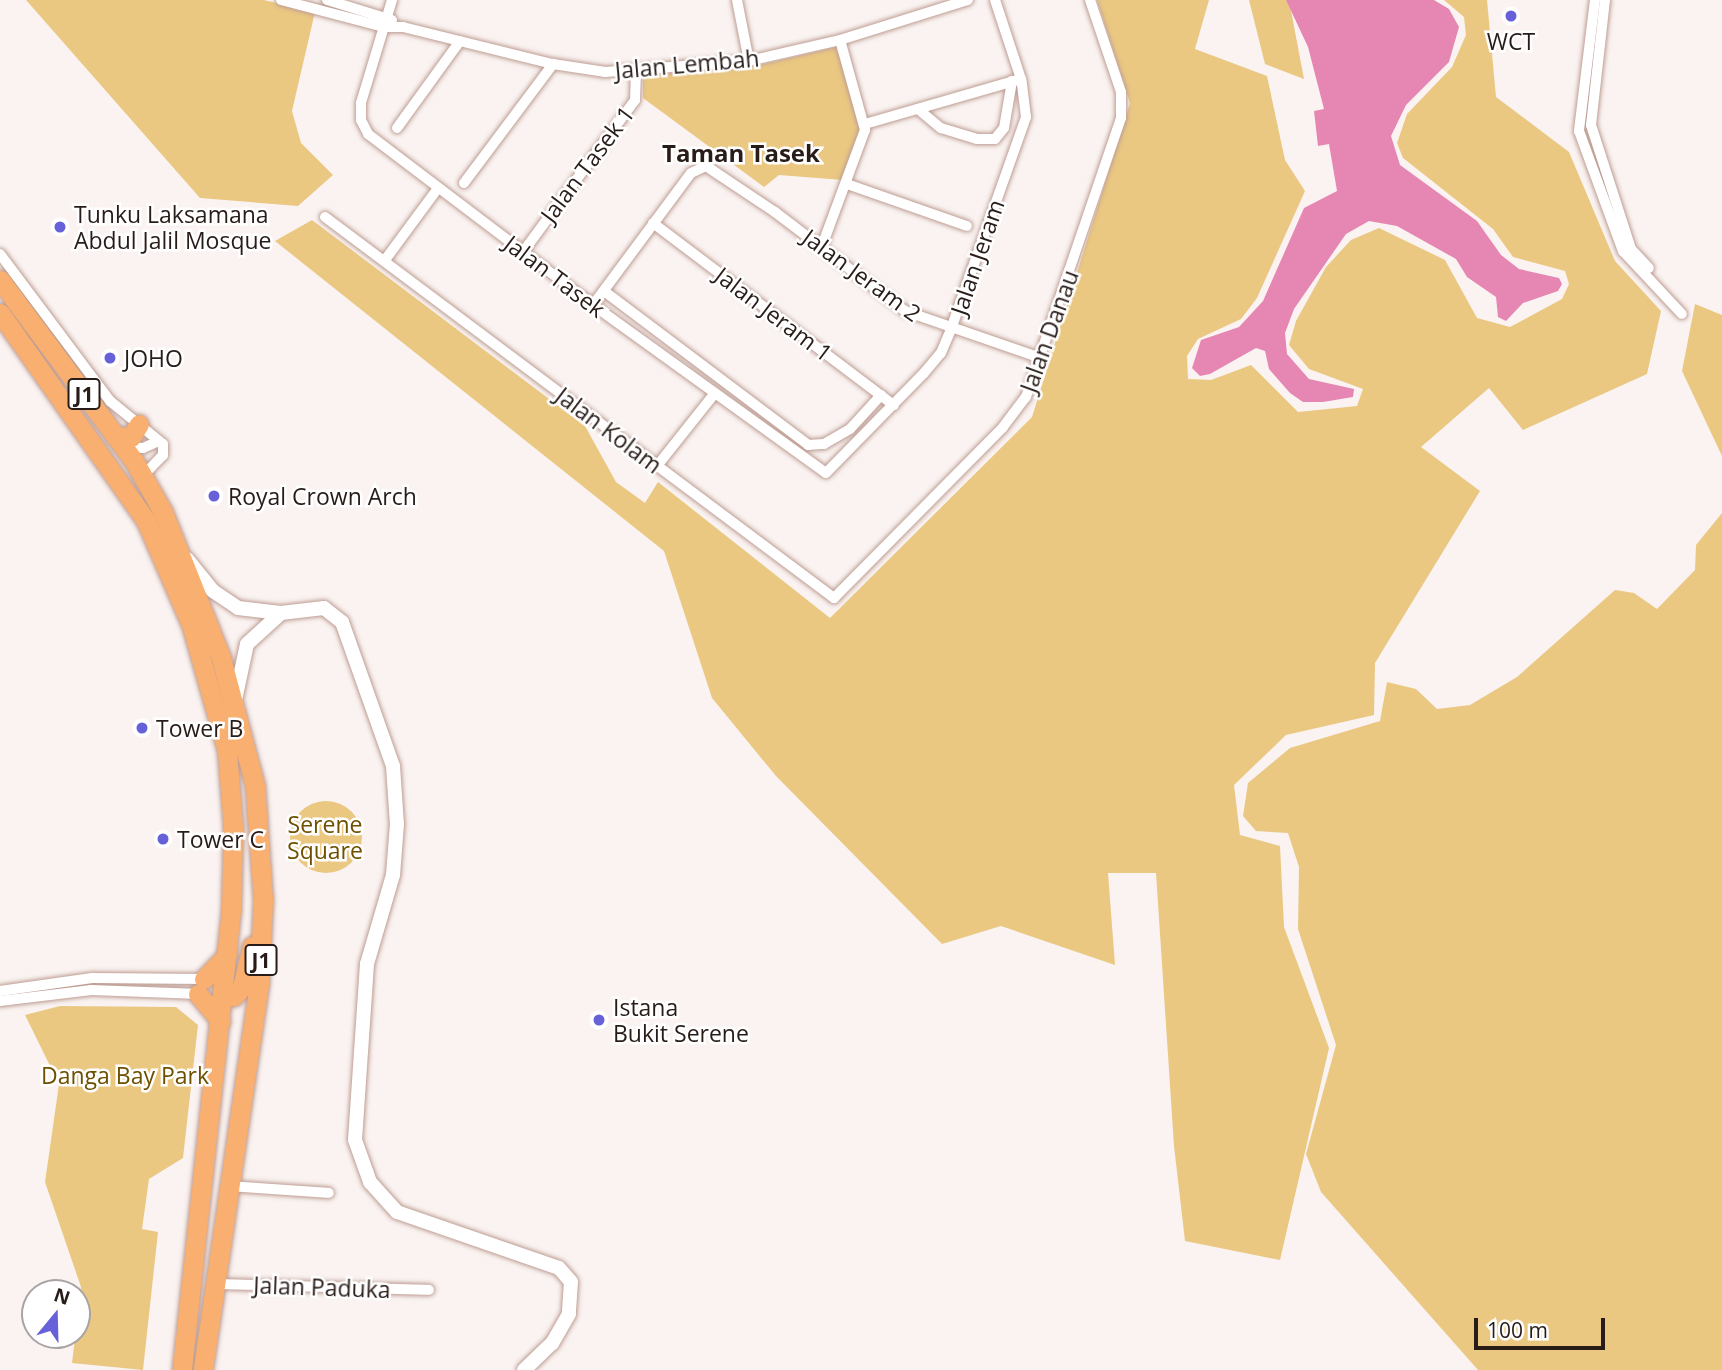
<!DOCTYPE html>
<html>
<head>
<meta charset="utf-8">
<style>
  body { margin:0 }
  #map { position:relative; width:1722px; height:1370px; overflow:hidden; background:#faf3f1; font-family:"Open Sans",sans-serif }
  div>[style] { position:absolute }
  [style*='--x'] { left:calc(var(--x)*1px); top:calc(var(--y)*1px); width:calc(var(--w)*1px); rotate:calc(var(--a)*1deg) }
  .green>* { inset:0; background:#eac882 }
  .round { border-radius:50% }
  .water>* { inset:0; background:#e687b3 }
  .roads { filter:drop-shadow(0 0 2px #be9d93) drop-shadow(0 0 2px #be9d93) }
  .street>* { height:10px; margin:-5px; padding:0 5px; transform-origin:5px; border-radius:5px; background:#fff }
  .secondary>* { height:14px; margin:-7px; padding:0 7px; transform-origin:7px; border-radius:7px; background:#fff }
  .highway>* { height:19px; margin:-9.5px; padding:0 9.5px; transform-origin:9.5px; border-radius:9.5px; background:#f9af6f }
  .dots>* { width:19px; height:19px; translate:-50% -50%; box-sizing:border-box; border:4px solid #fff; border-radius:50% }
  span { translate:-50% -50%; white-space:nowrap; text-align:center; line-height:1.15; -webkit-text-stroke:5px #fff; paint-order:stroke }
  .shield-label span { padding:2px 5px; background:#fff; border:2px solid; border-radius:5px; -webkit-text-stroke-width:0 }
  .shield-label { font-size:21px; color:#281c18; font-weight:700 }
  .poi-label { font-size:23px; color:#281c18 }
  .left { translate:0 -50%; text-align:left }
  .street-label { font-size:23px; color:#281c18 }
  .park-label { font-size:23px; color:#6e5000 }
  .neighbourhood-label { font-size:24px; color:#281c18; font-weight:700 }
  .north { position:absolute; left:21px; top:1279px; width:70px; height:70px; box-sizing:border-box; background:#fff; border:2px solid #a9a4a3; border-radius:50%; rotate:19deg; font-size:19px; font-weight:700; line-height:28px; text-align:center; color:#281c18 }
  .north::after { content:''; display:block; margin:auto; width:24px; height:32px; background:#6660d9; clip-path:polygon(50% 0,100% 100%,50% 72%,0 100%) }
  .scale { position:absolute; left:1474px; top:1318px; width:131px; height:32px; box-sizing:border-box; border:4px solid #281c18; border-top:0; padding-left:9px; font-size:21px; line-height:24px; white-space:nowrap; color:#281c18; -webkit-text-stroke:5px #fff; paint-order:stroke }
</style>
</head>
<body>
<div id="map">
  <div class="green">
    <i style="clip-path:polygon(26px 0,264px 0,315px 12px,292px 111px,301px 143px,333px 175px,298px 206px,200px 198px)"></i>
    <i style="clip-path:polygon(1097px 0,1209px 0,1195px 49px,1267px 76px,1285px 160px,1305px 191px,1257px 298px,1241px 319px,1198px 339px,1187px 356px,1188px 379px,1211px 380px,1251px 365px,1298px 412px,1357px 406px,1363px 389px,1309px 369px,1289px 345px,1296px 321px,1326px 267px,1351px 240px,1379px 228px,1445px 260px,1477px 318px,1510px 327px,1562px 299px,1569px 284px,1565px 271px,1513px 257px,1493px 229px,1403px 158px,1397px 143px,1407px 114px,1452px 67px,1466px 35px,1464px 17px,1444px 0,1487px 0,1496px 97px,1569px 152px,1615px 261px,1661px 311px,1647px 374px,1523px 430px,1489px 388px,1421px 447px,1480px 491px,1375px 663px,1374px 715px,1286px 735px,1234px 785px,1240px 835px,1280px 846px,1284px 927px,1329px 1048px,1280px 1260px,1185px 1241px,1174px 1146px,1156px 873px,1108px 873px,1115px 965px,1001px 926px,942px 944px,776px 776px,712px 698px,664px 551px,275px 241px,312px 220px,585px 426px,616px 482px,645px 503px,658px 482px,830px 618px,1032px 417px,1130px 103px)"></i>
    <i style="clip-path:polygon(1249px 0,1289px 0,1304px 79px,1265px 64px)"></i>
    <i style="clip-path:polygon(836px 47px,862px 127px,843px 180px,779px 175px,764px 187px,643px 98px,643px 75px,747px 68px)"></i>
    <i style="clip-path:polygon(1695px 304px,1722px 315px,1722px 456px,1682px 371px)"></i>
    <i style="clip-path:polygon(1722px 513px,1722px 1370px,1478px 1370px,1321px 1192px,1306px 1154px,1336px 1045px,1298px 929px,1299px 867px,1288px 833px,1256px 831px,1243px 816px,1248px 783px,1290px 748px,1380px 721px,1387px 682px,1416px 689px,1437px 709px,1470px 705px,1517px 677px,1615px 590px,1634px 593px,1657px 609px,1695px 570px,1696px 545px)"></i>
    <i class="round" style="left:290px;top:801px;width:72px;height:72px"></i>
    <i style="clip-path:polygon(60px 1006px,176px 1007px,198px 1025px,183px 1158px,149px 1179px,142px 1229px,158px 1232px,143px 1370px,72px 1363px,81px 1287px,45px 1182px,59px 1084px,25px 1015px)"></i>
  </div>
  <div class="water">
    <i style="clip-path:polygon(1286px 0,1434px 0,1449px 9px,1459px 27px,1449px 62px,1406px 105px,1391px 136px,1400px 165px,1477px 221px,1501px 255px,1519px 269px,1559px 278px,1562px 284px,1558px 291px,1523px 303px,1506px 321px,1498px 317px,1496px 297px,1467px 277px,1456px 259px,1397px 226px,1369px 221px,1346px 234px,1294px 309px,1285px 333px,1287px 354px,1309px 379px,1354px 389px,1353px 397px,1323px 402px,1303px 402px,1290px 393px,1269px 369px,1265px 351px,1256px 348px,1210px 374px,1200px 376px,1192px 368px,1201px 340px,1239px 327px,1263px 301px,1304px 208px,1337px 191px,1329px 144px,1318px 146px,1314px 111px,1324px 109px,1308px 47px)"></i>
  </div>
  <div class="roads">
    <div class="street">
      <i style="--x:281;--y:0;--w:106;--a:14.7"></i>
      <i style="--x:384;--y:27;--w:19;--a:0"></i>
      <i style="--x:403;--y:27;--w:154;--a:13.9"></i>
      <i style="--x:553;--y:64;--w:53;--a:8.7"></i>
      <i style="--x:605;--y:72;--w:144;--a:-4.4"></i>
      <i style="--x:749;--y:61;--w:93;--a:-13"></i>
      <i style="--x:840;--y:40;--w:134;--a:-17.4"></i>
      <i style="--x:327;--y:0;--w:68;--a:17.1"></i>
      <i style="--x:392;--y:0;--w:108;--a:106.8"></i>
      <i style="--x:361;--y:103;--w:17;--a:90"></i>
      <i style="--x:361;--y:120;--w:16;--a:63"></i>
      <i style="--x:368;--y:134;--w:283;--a:37.2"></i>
      <i style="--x:593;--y:305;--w:287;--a:35.8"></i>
      <i style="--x:826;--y:473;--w:140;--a:-45.6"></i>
      <i style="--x:924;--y:373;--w:26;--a:-50"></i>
      <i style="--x:941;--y:353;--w:26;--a:-67"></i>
      <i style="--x:951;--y:329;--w:225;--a:-70.5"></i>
      <i style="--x:1026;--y:117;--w:38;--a:-97"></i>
      <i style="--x:1021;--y:79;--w:83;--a:-108.2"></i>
      <i style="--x:737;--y:0;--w:62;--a:78.9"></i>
      <i style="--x:1595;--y:0;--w:132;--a:97"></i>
      <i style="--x:1579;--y:131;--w:128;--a:69.9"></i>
      <i style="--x:1623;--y:251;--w:86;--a:46.9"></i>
      <i style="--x:1605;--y:0;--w:126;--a:96.4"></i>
      <i style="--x:1591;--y:125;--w:130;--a:72.1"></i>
      <i style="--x:1631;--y:249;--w:26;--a:47"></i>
      <i style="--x:918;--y:109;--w:30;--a:40"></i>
      <i style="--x:941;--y:128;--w:38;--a:17"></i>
      <i style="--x:977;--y:139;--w:18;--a:0"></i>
      <i style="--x:995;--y:139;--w:14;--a:-51"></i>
      <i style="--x:1004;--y:128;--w:48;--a:-80.3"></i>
      <i style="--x:865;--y:124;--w:162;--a:-16.1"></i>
      <i style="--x:397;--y:128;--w:107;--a:-54.1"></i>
      <i style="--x:464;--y:183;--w:149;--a:-53.2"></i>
      <i style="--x:847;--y:184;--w:127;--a:19.3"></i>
      <i style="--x:325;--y:217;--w:636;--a:36.82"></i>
      <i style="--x:834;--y:598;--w:240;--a:-45.3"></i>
      <i style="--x:1003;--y:427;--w:38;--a:-53"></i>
      <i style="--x:1026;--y:397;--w:295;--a:-71.2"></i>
      <i style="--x:1121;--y:118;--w:26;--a:-90"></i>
      <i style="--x:1121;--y:92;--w:97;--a:-108.6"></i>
      <i style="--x:653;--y:223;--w:302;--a:37.1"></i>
      <i style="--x:822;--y:246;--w:124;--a:-69.7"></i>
      <i style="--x:865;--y:130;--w:93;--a:-105.5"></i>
      <i style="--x:523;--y:252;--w:189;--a:-53.6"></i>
      <i style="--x:635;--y:100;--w:29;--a:-88"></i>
      <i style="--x:0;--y:254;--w:184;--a:53.2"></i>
      <i style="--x:110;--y:401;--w:68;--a:39.1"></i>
      <i style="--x:163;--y:444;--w:11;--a:90"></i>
      <i style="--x:163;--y:455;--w:29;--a:134"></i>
      <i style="--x:385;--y:260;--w:89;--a:-53.6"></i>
      <i style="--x:604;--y:291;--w:256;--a:37"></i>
      <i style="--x:808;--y:445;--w:16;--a:-4"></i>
      <i style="--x:824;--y:444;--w:30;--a:-30"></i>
      <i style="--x:850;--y:429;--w:46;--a:-47.6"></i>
      <i style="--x:593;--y:305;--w:164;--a:-53.4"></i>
      <i style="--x:691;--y:173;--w:17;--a:-25"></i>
      <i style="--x:706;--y:166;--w:83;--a:33.7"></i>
      <i style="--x:775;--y:212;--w:163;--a:37.3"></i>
      <i style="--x:905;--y:311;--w:144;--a:19.1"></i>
      <i style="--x:125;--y:447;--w:18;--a:3"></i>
      <i style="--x:143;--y:448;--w:17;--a:-24"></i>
      <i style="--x:657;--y:466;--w:93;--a:-51.5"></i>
      <i style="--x:0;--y:991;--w:93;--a:-8"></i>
      <i style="--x:92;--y:978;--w:114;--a:0.5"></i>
      <i style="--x:0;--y:1001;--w:92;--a:-6.9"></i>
      <i style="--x:91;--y:990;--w:109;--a:2.1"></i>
      <i style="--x:230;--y:1186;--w:99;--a:4"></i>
      <i style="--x:215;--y:1284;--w:214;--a:1.6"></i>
    </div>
    <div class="secondary">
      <i style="--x:187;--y:559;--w:41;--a:50.9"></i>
      <i style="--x:213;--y:591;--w:30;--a:34"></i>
      <i style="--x:238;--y:608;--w:43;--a:6.6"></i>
      <i style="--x:281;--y:613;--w:43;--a:-6.6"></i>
      <i style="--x:324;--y:608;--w:23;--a:38"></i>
      <i style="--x:342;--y:622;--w:153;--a:70.5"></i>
      <i style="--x:393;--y:766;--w:58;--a:86.1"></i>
      <i style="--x:397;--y:824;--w:51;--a:94.5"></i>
      <i style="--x:393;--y:875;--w:93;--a:106.3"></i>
      <i style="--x:367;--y:964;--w:176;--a:93.9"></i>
      <i style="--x:355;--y:1140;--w:45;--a:70.3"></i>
      <i style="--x:370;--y:1182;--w:40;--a:48"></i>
      <i style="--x:397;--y:1212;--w:171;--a:19.1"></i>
      <i style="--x:559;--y:1268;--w:18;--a:49"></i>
      <i style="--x:571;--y:1282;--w:32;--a:94"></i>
      <i style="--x:569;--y:1314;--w:34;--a:120"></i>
      <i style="--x:552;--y:1343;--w:39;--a:136"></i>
      <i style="--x:235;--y:700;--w:57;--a:-77.9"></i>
      <i style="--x:247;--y:644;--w:46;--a:-42.4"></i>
    </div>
    <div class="highway">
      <i style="--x:0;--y:280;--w:225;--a:53.5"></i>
      <i style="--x:134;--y:461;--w:59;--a:60.4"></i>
      <i style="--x:163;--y:512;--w:157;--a:68.3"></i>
      <i style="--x:221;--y:658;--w:132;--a:75.1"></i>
      <i style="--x:255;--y:786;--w:114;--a:86"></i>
      <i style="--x:263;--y:900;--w:84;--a:92.7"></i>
      <i style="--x:259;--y:984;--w:390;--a:98.3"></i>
      <i style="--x:0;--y:313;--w:254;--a:54.9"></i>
      <i style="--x:146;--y:521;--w:112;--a:66.4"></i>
      <i style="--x:191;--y:624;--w:131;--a:74.1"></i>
      <i style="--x:227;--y:750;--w:78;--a:85.6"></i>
      <i style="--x:233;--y:828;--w:82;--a:91.4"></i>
      <i style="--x:231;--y:910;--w:463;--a:96.1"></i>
      <i style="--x:115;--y:436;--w:16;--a:4"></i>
      <i style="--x:131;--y:437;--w:15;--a:-58"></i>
      <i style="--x:204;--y:979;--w:33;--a:-46"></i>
      <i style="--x:198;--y:994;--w:35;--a:50"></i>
      <i style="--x:224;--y:997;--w:10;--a:-6"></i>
      <i style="--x:234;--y:996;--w:12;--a:-48"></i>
      <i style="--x:242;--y:987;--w:42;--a:-76.3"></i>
    </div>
  </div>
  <div class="dots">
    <i style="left:1511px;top:16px;background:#6660d9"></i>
    <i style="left:60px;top:227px;background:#6660d9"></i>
    <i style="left:110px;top:358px;background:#6660d9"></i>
    <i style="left:214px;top:496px;background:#6660d9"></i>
    <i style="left:142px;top:728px;background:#6660d9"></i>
    <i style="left:163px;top:839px;background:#6660d9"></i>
    <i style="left:599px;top:1020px;background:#6660d9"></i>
  </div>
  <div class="shield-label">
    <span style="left:84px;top:394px">J1</span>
    <span style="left:261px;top:960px">J1</span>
  </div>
  <div class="poi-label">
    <span style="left:1511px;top:41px">WCT</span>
    <span class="left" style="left:74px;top:227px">Tunku Laksamana<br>Abdul Jalil Mosque</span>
    <span class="left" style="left:124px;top:358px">JOHO</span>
    <span class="left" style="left:228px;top:496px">Royal Crown Arch</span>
    <span class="left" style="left:156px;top:728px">Tower B</span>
    <span class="left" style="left:177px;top:839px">Tower C</span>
    <span class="left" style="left:613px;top:1020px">Istana<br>Bukit Serene</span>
  </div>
  <div class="street-label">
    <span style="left:687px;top:64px;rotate:-5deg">Jalan Lembah</span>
    <span style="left:587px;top:164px;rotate:-53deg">Jalan Tasek 1</span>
    <span style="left:977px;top:257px;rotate:-71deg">Jalan Jeram</span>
    <span style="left:862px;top:275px;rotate:36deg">Jalan Jeram 2</span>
    <span style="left:555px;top:276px;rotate:37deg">Jalan Tasek</span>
    <span style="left:774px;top:314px;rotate:37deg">Jalan Jeram 1</span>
    <span style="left:1049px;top:331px;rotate:-70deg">Jalan Danau</span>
    <span style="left:609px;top:430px;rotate:37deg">Jalan Kolam</span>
    <span style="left:322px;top:1287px;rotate:2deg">Jalan Paduka</span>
  </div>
  <div class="park-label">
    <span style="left:325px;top:837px">Serene<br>Square</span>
    <span style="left:125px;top:1075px">Danga Bay Park</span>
  </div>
  <div class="neighbourhood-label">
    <span style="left:741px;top:153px">Taman Tasek</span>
  </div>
  <div class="north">N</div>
  <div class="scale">100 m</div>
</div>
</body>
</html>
